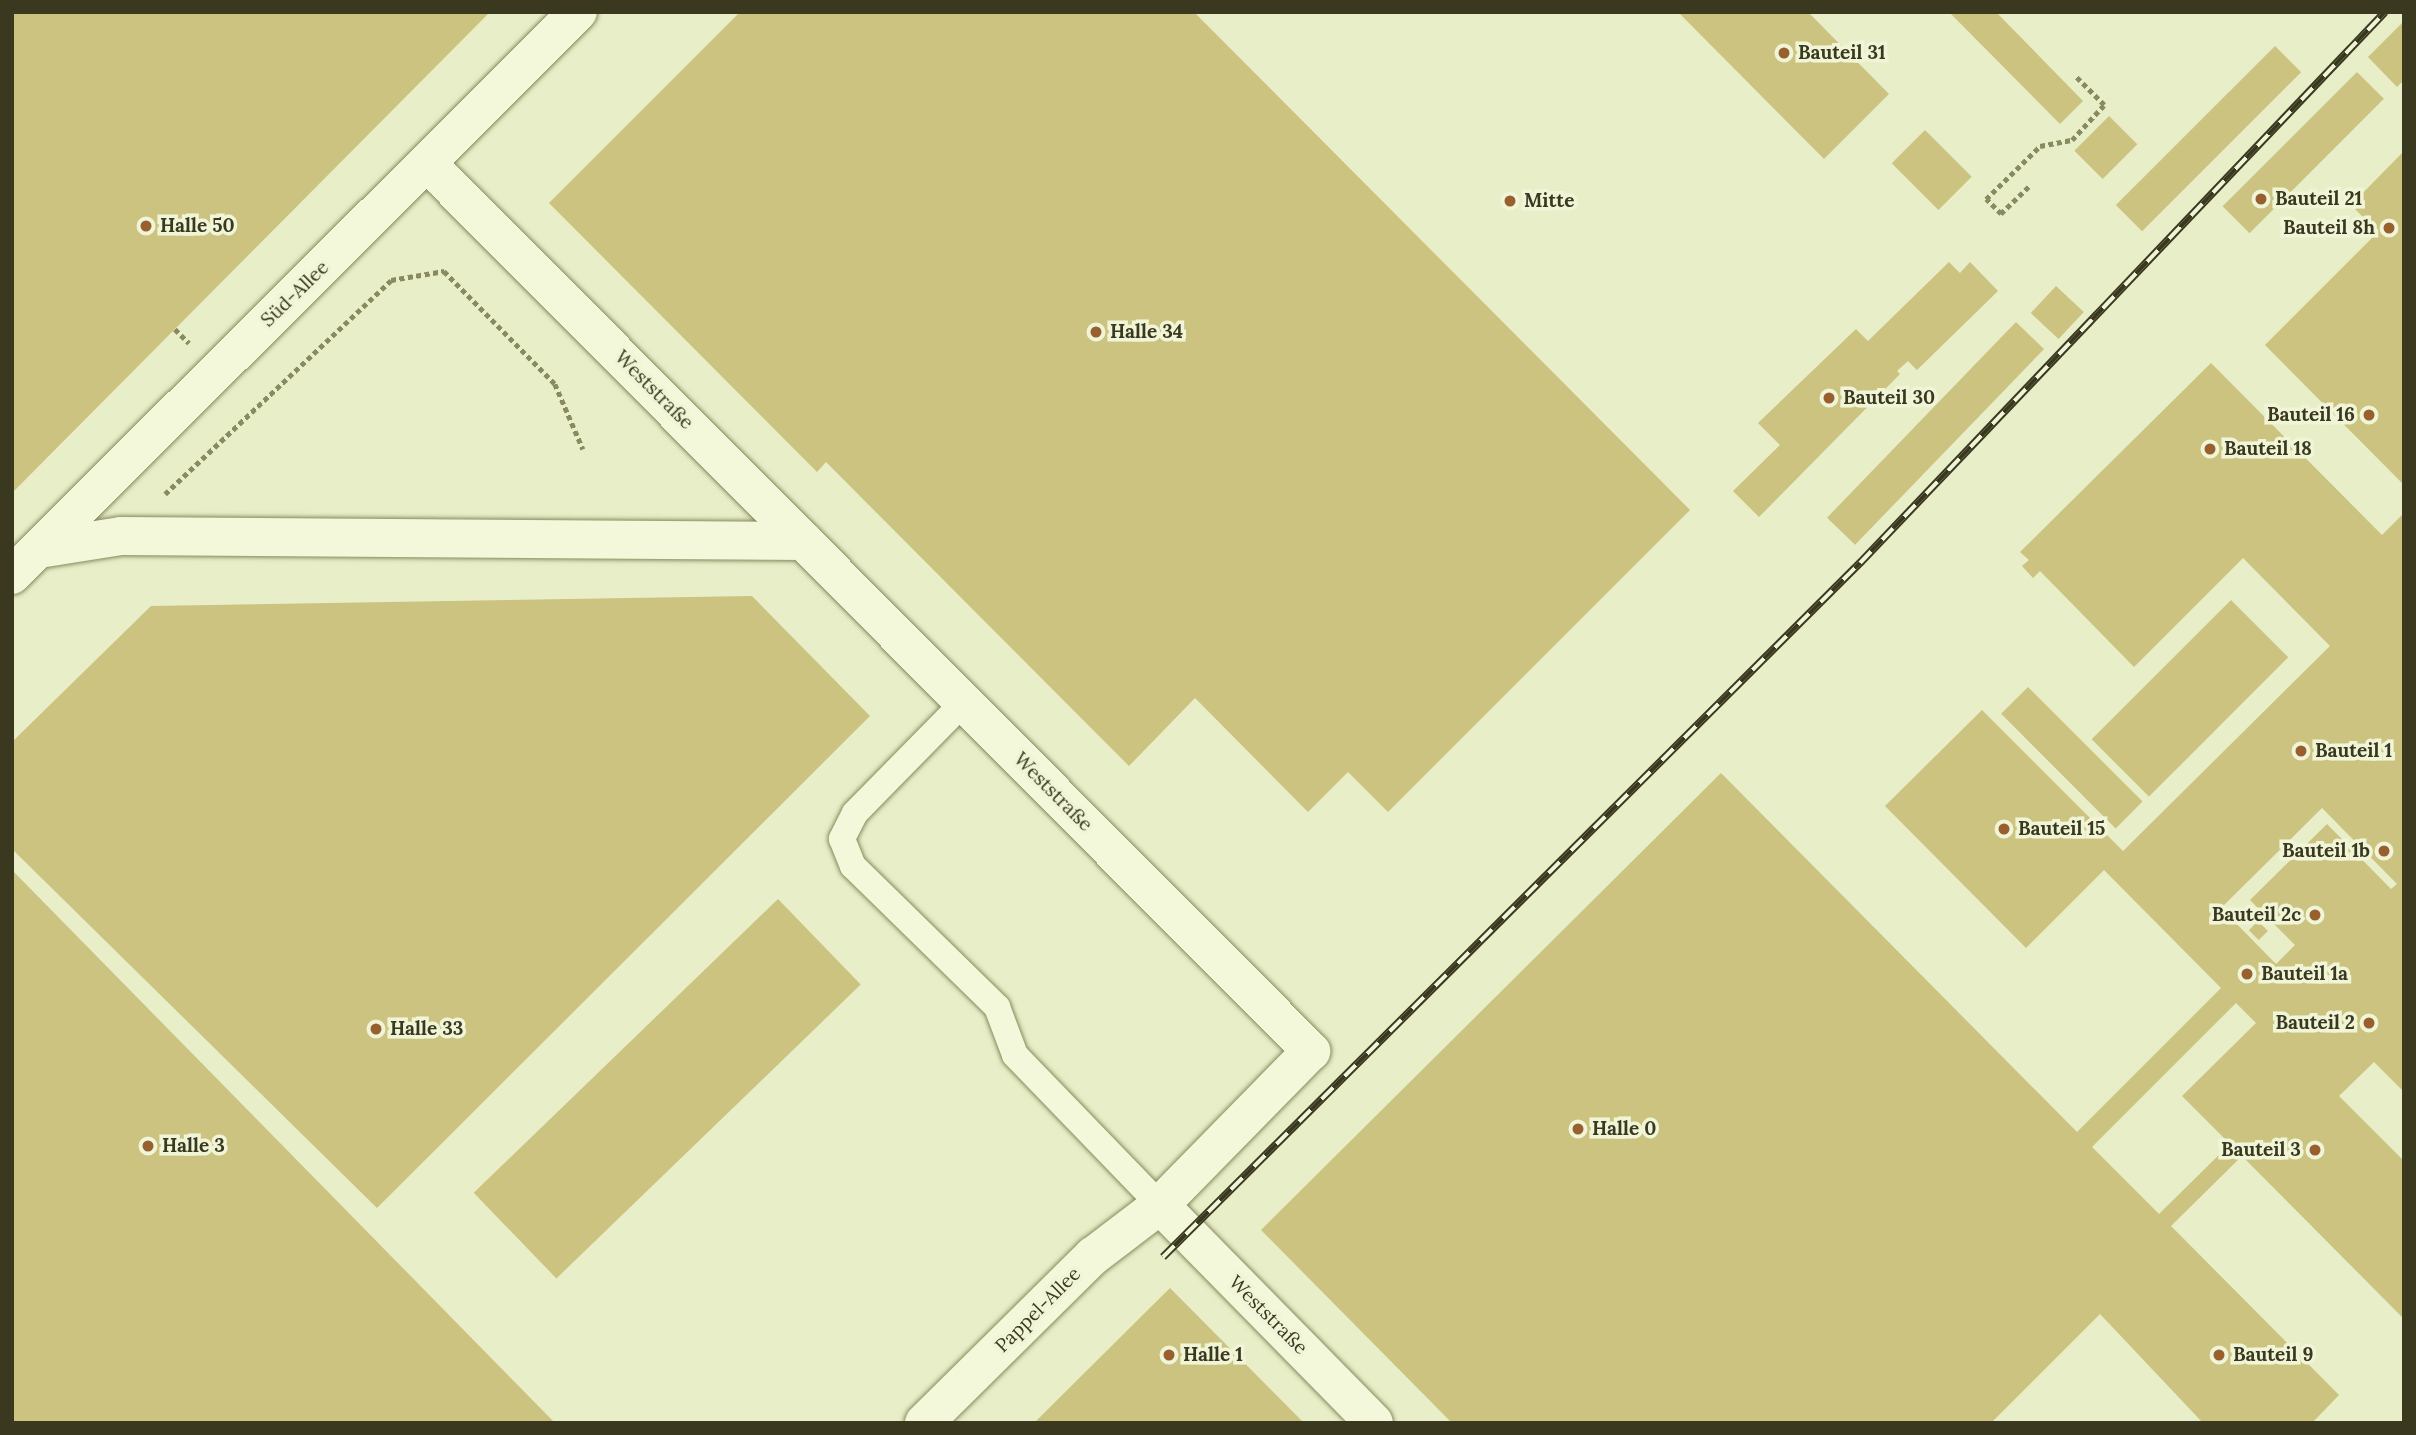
<!DOCTYPE html>
<html>
<head>
<meta charset="utf-8">
<style>
  body { margin:0 }
  #map { position:relative; width:2416px; height:1435px; overflow:hidden; background:#e7eec8; font-family:Lora,serif }
  div>[style] { position:absolute }
  [style*='--x'] { left:calc(var(--x)*1px); top:calc(var(--y)*1px); width:calc(var(--w)*1px); rotate:calc(var(--a)*1deg) }
  .building>* { inset:0; background:#cbc37f; transform-origin:0 0 }
  .path>* { height:4.5px; margin-top:-2.25px; transform-origin:0; background:repeating-linear-gradient(90deg,#898a5d 0 5px,transparent 0 8.5px) }
  .roads { filter:drop-shadow(0 0 2px #898a5d) drop-shadow(0 0 2px #898a5d) }
  .service>* { height:26px; margin:-13px; padding:0 13px; transform-origin:13px; border-radius:13px; background:#f3f8db }
  .minor>* { height:38px; margin:-19px; padding:0 19px; transform-origin:19px; border-radius:19px; background:#f3f8db }
  .rail>* { height:8px; margin-top:-4px; transform-origin:0; background:repeating-linear-gradient(90deg,#f0f5d7 0 16px,#3a3920 0 32px); box-sizing:border-box; border-block:2px solid #3a3920 }
  .dots>* { width:19px; height:19px; translate:-50% -50%; box-sizing:border-box; border:4px solid #f0f5d7; border-radius:50% }
  span { translate:-50% -50%; white-space:nowrap; text-align:center; line-height:1.15; -webkit-text-stroke:7px #f0f5d7; paint-order:stroke }
  .poi-label { font-size:19px; color:#3a3920; font-weight:700 }
  .left { translate:0 -50%; text-align:left }
  .right { translate:-100% -50%; text-align:right }
  .street-label { font-size:19px; color:#3a3920 }
  .frame { position:absolute; inset:0; border:14px solid #3a3920; pointer-events:none }
</style>
</head>
<body>
<div id="map">
  <div class="building">
    <i style="clip-path:polygon(12px 12px,490px 12px,12px 493px)"></i>
    <i style="clip-path:polygon(740px 12px,1194px 12px,1690px 510px,1388px 812px,1348px 772px,1308px 812px,1195px 698px,1129px 766px,826px 462px,817px 472px,549px 203px)"></i>
    <i style="clip-path:polygon(1678px 12px,1808px 12px,1889px 94px,1824px 159px)"></i>
    <i style="clip-path:polygon(1949px 12px,1996px 12px,2083px 101px,2060px 124px)"></i>
    <i style="clip-path:polygon(2404px 21px,2404px 80px,2397px 87px,2368px 57px)"></i>
    <i style="left:2275px;top:46px;width:37px;height:225px;rotate:45deg"></i>
    <i style="left:2357px;top:72px;width:38px;height:190px;rotate:45deg"></i>
    <i style="left:2109px;top:116px;width:40px;height:49px;rotate:45deg"></i>
    <i style="left:1925px;top:130px;width:66px;height:47px;rotate:45deg"></i>
    <i style="clip-path:polygon(2404px 151px,2404px 485px,2265px 345px,2378px 232px,2351px 205px)"></i>
    <i style="clip-path:polygon(1949px 262px,1960px 273px,1970px 262px,1998px 291px,1917px 370px,1908px 361px,1897px 371px,1900px 374px,1759px 517px,1733px 491px,1780px 445px,1758px 423px,1856px 329px,1868px 341px)"></i>
    <i style="left:2056px;top:286px;width:38px;height:37px;rotate:43deg"></i>
    <i style="left:2016px;top:322px;width:39px;height:272px;rotate:44deg"></i>
    <i style="clip-path:polygon(evenodd,2211px 363px,2382px 535px,2404px 513px,2404px 1092px,2374px 1062px,2339px 1096px,2404px 1161px,2404px 1319px,2242px 1156px,2171px 1226px,2339px 1395px,2312px 1423px,2203px 1423px,2100px 1314px,1991px 1423px,1452px 1423px,1261px 1230px,1721px 773px,2077px 1132px,2221px 988px,2104px 870px,2026px 948px,1885px 806px,1982px 710px,2123px 851px,2330px 646px,2243px 558px,2134px 667px,2040px 571px,2033px 578px,2022px 566px,2029px 560px,2020px 552px,2211px 363px,2322px 808px,2397px 884px,2391px 889px,2327px 824px,2250px 900px,2295px 945px,2276px 964px,2221px 908px,2322px 808px,2211px 363px,2236px 1003px,2256px 1023px,2182px 1096px,2230px 1144px,2159px 1214px,2092px 1147px,2236px 1003px)"></i>
    <i style="clip-path:polygon(752px 596px,870px 716px,377px 1208px,12px 849px,12px 742px,151px 606px)"></i>
    <i style="left:2231px;top:600px;width:81px;height:197px;rotate:45deg"></i>
    <i style="left:2028px;top:687px;width:162px;height:38px;rotate:45deg"></i>
    <i style="clip-path:polygon(12px 870px,555px 1423px,12px 1423px)"></i>
    <i style="left:778px;top:899px;width:119px;height:423px;rotate:46deg"></i>
    <i style="left:2258px;top:921px;width:14px;height:13px;rotate:45deg"></i>
    <i style="clip-path:polygon(1170px 1288px,1304px 1423px,1034px 1423px)"></i>
  </div>
  <div class="path">
    <i style="--x:2029;--y:187;--w:39;--a:136"></i>
    <i style="--x:2001;--y:214;--w:21;--a:-135"></i>
    <i style="--x:1986;--y:199;--w:76;--a:-44.5"></i>
    <i style="--x:2040;--y:146;--w:33;--a:-11"></i>
    <i style="--x:2072;--y:140;--w:47;--a:-47.6"></i>
    <i style="--x:2104;--y:105;--w:41;--a:-135"></i>
    <i style="--x:175;--y:329;--w:20;--a:45"></i>
    <i style="--x:165;--y:494;--w:311;--a:-43.4"></i>
    <i style="--x:391;--y:280;--w:54;--a:-9.6"></i>
    <i style="--x:444;--y:271;--w:158;--a:45.5"></i>
    <i style="--x:555;--y:384;--w:71;--a:66.7"></i>
  </div>
  <div class="roads">
    <div class="service">
      <i style="--x:964;--y:702;--w:156;--a:134.5"></i>
      <i style="--x:855;--y:813;--w:29;--a:117"></i>
      <i style="--x:842;--y:839;--w:29;--a:68"></i>
      <i style="--x:853;--y:866;--w:202;--a:44.4"></i>
      <i style="--x:997;--y:1007;--w:51;--a:69.4"></i>
      <i style="--x:1015;--y:1055;--w:209;--a:46"></i>
    </div>
    <div class="minor">
      <i style="--x:428;--y:164;--w:1252;--a:45.13"></i>
      <i style="--x:1311;--y:1051;--w:216;--a:134.4"></i>
      <i style="--x:1160;--y:1205;--w:305;--a:45.5"></i>
      <i style="--x:39;--y:549;--w:83;--a:-9"></i>
      <i style="--x:121;--y:536;--w:683;--a:0.42"></i>
      <i style="--x:12;--y:575;--w:798;--a:-44.85"></i>
      <i style="--x:924;--y:1423;--w:238;--a:-44.7"></i>
      <i style="--x:1093;--y:1256;--w:84;--a:-37.3"></i>
    </div>
  </div>
  <div class="rail">
    <i style="--x:1163;--y:1257;--w:984;--a:-44.88"></i>
    <i style="--x:1860;--y:563;--w:761;--a:-46.38"></i>
  </div>
  <div class="dots">
    <i style="left:1784px;top:53px;background:#98602e"></i>
    <i style="left:2261px;top:199px;background:#98602e"></i>
    <i style="left:1510px;top:201px;background:#98602e"></i>
    <i style="left:146px;top:226px;background:#98602e"></i>
    <i style="left:2389px;top:228px;background:#98602e"></i>
    <i style="left:1096px;top:332px;background:#98602e"></i>
    <i style="left:1829px;top:398px;background:#98602e"></i>
    <i style="left:2369px;top:415px;background:#98602e"></i>
    <i style="left:2210px;top:449px;background:#98602e"></i>
    <i style="left:2301px;top:751px;background:#98602e"></i>
    <i style="left:2004px;top:829px;background:#98602e"></i>
    <i style="left:2384px;top:851px;background:#98602e"></i>
    <i style="left:2315px;top:915px;background:#98602e"></i>
    <i style="left:2247px;top:974px;background:#98602e"></i>
    <i style="left:2369px;top:1023px;background:#98602e"></i>
    <i style="left:376px;top:1029px;background:#98602e"></i>
    <i style="left:1578px;top:1129px;background:#98602e"></i>
    <i style="left:148px;top:1146px;background:#98602e"></i>
    <i style="left:2315px;top:1150px;background:#98602e"></i>
    <i style="left:1169px;top:1355px;background:#98602e"></i>
    <i style="left:2219px;top:1355px;background:#98602e"></i>
  </div>
  <div class="poi-label">
    <span class="left" style="left:1798px;top:53px">Bauteil 31</span>
    <span class="left" style="left:2275px;top:199px">Bauteil 21</span>
    <span class="left" style="left:1524px;top:201px">Mitte</span>
    <span class="left" style="left:160px;top:226px">Halle 50</span>
    <span class="right" style="left:2375px;top:228px">Bauteil 8h</span>
    <span class="left" style="left:1110px;top:332px">Halle 34</span>
    <span class="left" style="left:1843px;top:398px">Bauteil 30</span>
    <span class="right" style="left:2355px;top:415px">Bauteil 16</span>
    <span class="left" style="left:2224px;top:449px">Bauteil 18</span>
    <span class="left" style="left:2315px;top:751px">Bauteil 1</span>
    <span class="left" style="left:2018px;top:829px">Bauteil 15</span>
    <span class="right" style="left:2370px;top:851px">Bauteil 1b</span>
    <span class="right" style="left:2301px;top:915px">Bauteil 2c</span>
    <span class="left" style="left:2261px;top:974px">Bauteil 1a</span>
    <span class="right" style="left:2355px;top:1023px">Bauteil 2</span>
    <span class="left" style="left:390px;top:1029px">Halle 33</span>
    <span class="left" style="left:1592px;top:1129px">Halle 0</span>
    <span class="left" style="left:162px;top:1146px">Halle 3</span>
    <span class="right" style="left:2301px;top:1150px">Bauteil 3</span>
    <span class="left" style="left:1183px;top:1355px">Halle 1</span>
    <span class="left" style="left:2233px;top:1355px">Bauteil 9</span>
  </div>
  <div class="street-label">
    <span style="left:295px;top:294px;rotate:-44deg">Süd-Allee</span>
    <span style="left:654px;top:390px;rotate:45deg">Weststraße</span>
    <span style="left:1053px;top:792px;rotate:45deg">Weststraße</span>
    <span style="left:1038px;top:1310px;rotate:-45deg">Pappel-Allee</span>
    <span style="left:1268px;top:1315px;rotate:45deg">Weststraße</span>
  </div>
  <div class="frame"></div>
</div>
</body>
</html>
